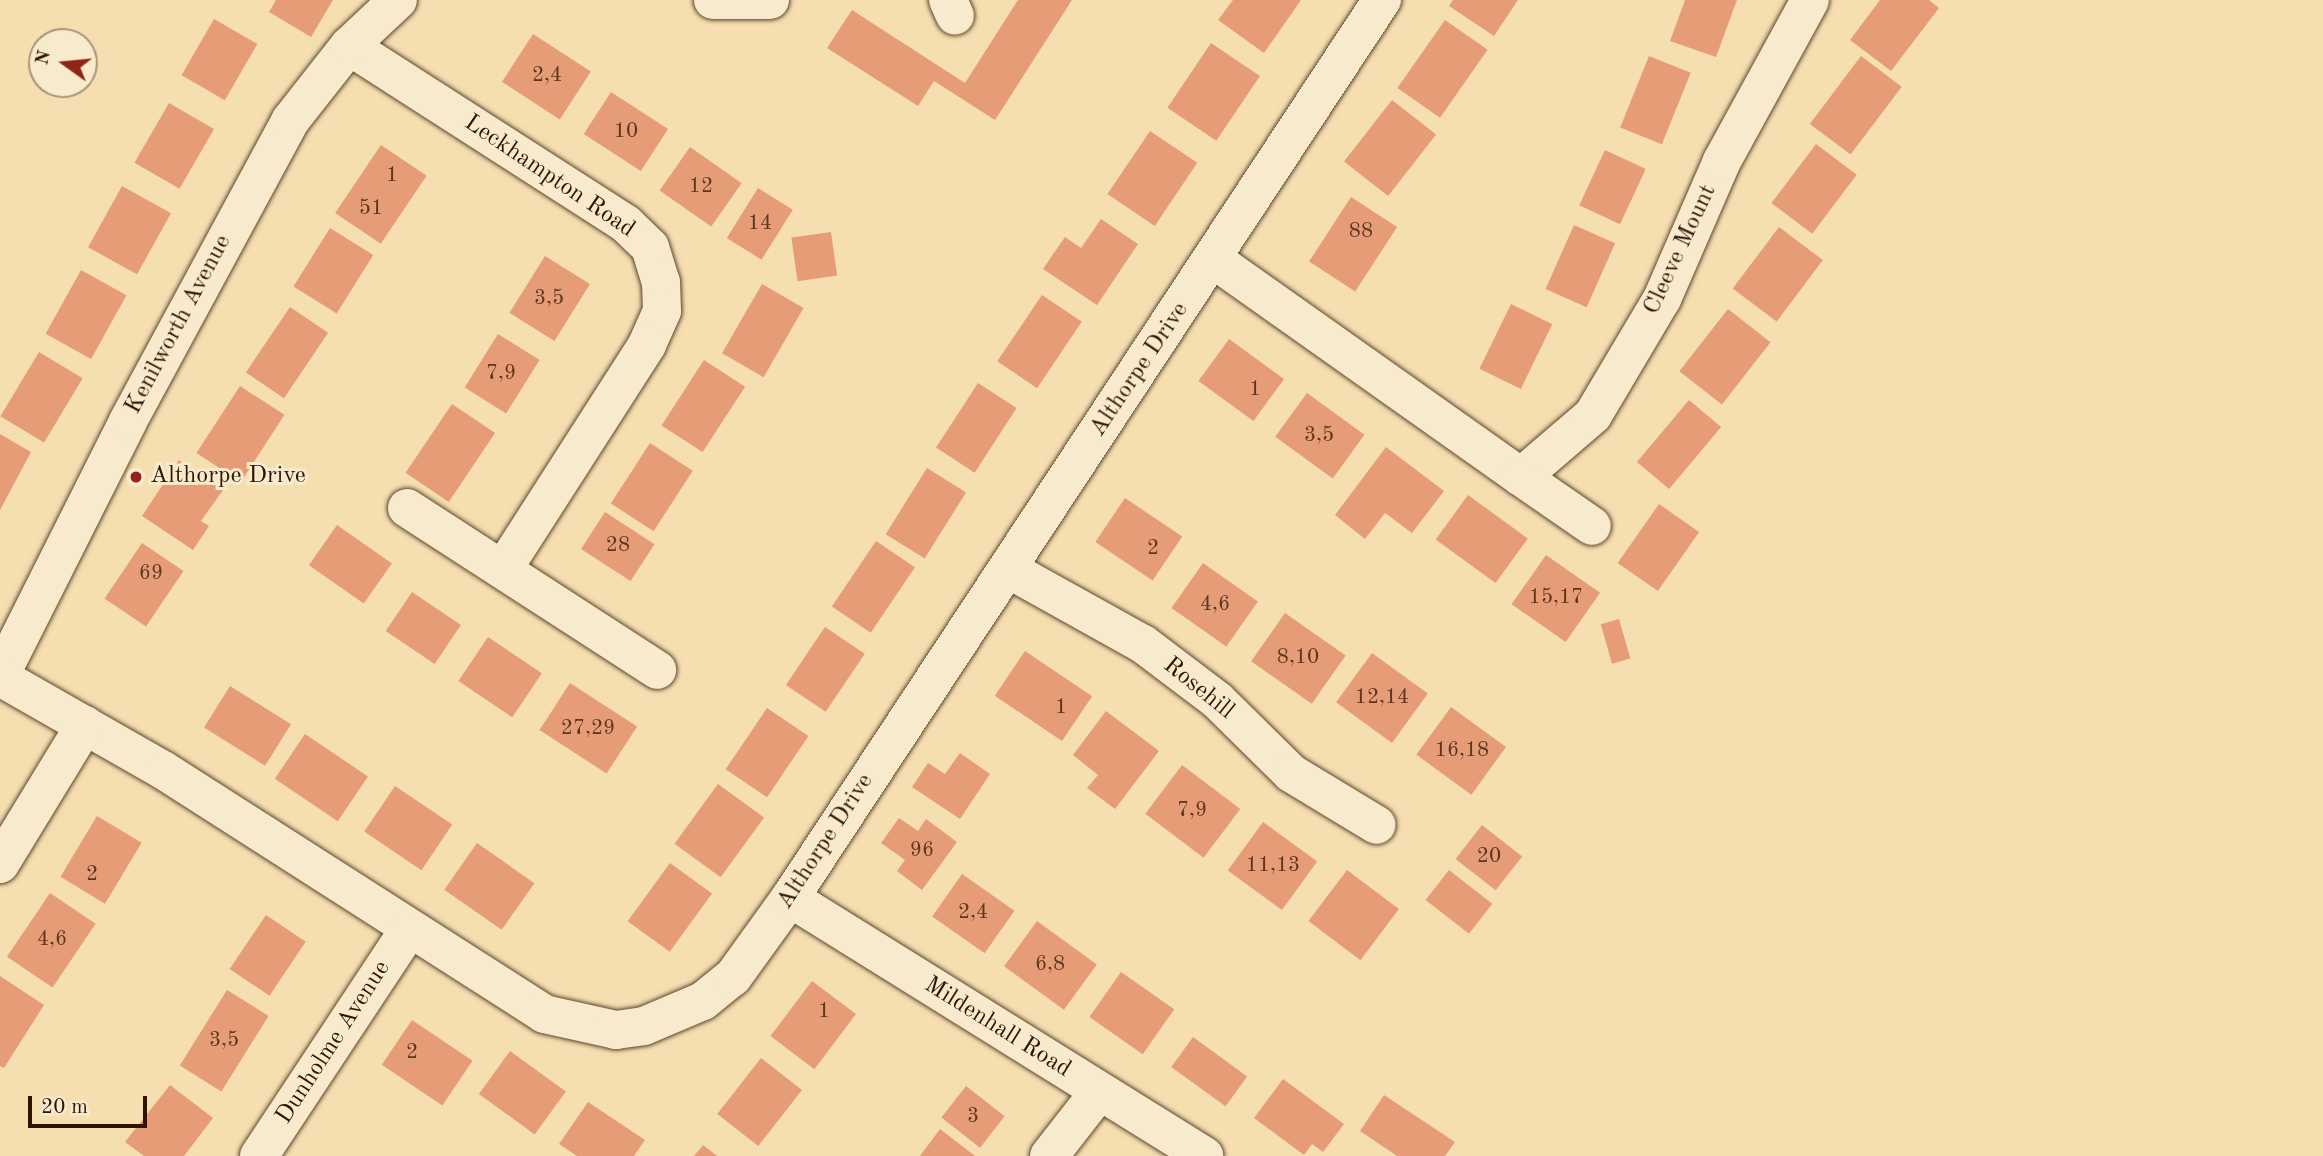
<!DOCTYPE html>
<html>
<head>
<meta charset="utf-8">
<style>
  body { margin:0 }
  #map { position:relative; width:2323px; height:1156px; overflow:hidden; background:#f5deb0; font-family:"Old Standard TT",serif }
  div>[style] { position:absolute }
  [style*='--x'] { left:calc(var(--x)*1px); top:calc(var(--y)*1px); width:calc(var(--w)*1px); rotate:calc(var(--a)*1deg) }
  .building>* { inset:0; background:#e79c78; transform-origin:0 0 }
  .roads { filter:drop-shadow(0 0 2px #60462e) drop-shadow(0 0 2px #60462e) }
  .minor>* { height:38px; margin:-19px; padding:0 19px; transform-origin:19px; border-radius:19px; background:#f8eacc }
  .dots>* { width:19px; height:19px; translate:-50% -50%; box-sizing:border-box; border:4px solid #f8eacc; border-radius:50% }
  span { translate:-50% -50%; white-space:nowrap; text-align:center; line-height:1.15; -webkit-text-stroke:6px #f8eacc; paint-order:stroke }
  .number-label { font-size:21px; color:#5d3620 }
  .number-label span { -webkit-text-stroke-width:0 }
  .street-label { font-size:24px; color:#2f1403 }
  .poi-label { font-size:24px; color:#2f1403 }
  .left { translate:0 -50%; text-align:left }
  .north { position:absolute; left:28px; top:28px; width:70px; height:70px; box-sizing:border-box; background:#f8eacc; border:2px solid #a8947c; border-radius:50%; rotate:285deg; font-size:19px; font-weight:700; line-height:28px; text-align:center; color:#2f1403 }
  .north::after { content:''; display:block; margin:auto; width:24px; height:32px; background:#8f2418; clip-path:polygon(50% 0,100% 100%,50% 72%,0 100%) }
  .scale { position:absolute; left:28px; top:1096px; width:119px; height:32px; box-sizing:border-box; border:4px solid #2f1403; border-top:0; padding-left:9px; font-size:21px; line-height:24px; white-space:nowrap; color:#2f1403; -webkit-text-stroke:5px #f8eacc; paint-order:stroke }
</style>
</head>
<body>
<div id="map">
  <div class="building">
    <i style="clip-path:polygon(276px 0,333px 0,311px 37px,269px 12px)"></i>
    <i style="clip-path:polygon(1018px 0,1072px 0,995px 120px,934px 81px,918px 106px,827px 48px,852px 10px,965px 83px)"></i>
    <i style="clip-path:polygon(1233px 0,1301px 0,1264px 53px,1218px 20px)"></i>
    <i style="clip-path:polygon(1453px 0,1518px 0,1494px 36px,1449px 6px)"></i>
    <i style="clip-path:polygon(1685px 0,1737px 0,1716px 57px,1670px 41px)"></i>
    <i style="clip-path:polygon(1880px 0,1929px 0,1939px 8px,1891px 71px,1850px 40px)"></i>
    <i style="left:214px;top:19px;width:50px;height:65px;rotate:30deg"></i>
    <i style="left:1445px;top:20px;width:52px;height:83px;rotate:35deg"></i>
    <i style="left:533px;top:34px;width:69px;height:57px;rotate:33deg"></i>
    <i style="left:1211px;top:43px;width:59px;height:78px;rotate:34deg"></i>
    <i style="left:1649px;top:56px;width:45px;height:77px;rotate:22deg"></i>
    <i style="left:1861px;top:56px;width:51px;height:85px;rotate:37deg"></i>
    <i style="left:611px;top:92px;width:68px;height:50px;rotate:33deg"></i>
    <i style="left:1392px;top:100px;width:56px;height:78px;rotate:38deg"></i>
    <i style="left:169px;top:103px;width:52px;height:69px;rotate:30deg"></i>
    <i style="left:1150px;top:131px;width:57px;height:76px;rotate:34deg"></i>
    <i style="left:1816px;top:144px;width:51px;height:74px;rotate:37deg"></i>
    <i style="left:381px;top:145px;width:55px;height:82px;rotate:34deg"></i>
    <i style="left:690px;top:147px;width:63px;height:53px;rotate:35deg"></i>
    <i style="left:1605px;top:150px;width:45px;height:61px;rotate:25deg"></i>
    <i style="left:122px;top:186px;width:56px;height:70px;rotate:29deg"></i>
    <i style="left:758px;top:188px;width:41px;height:59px;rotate:32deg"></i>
    <i style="left:1351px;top:197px;width:55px;height:77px;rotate:33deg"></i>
    <i style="clip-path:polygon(1101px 219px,1138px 244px,1097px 305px,1043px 269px,1065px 237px,1081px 248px)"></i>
    <i style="left:1574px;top:225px;width:45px;height:70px;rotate:24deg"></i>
    <i style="left:1779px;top:227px;width:55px;height:77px;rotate:37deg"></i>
    <i style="left:330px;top:228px;width:51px;height:69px;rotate:32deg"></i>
    <i style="left:831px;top:232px;width:44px;height:40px;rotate:82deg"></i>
    <i style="left:545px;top:256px;width:53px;height:67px;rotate:32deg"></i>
    <i style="left:81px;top:270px;width:52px;height:73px;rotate:29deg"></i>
    <i style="left:762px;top:284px;width:48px;height:80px;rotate:30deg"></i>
    <i style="left:1042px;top:295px;width:48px;height:80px;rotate:34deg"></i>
    <i style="left:1511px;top:304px;width:46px;height:72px;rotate:26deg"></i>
    <i style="left:290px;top:307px;width:46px;height:79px;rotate:34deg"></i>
    <i style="left:1728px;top:309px;width:54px;height:79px;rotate:38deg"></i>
    <i style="left:498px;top:334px;width:49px;height:63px;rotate:32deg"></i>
    <i style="left:1229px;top:339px;width:68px;height:52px;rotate:36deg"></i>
    <i style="left:39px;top:352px;width:51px;height:75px;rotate:31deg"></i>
    <i style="left:704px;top:360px;width:49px;height:78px;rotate:33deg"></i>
    <i style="left:978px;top:383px;width:46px;height:77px;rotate:33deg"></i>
    <i style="left:240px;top:386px;width:53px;height:80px;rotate:33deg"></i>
    <i style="left:1307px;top:393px;width:71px;height:54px;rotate:36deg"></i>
    <i style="left:1689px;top:400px;width:42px;height:81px;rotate:40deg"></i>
    <i style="left:452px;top:404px;width:52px;height:83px;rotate:34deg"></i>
    <i style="clip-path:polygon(0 434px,31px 452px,0 510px)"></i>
    <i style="left:650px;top:443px;width:51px;height:72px;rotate:33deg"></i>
    <i style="clip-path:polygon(1386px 447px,1444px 491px,1412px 533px,1385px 513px,1365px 539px,1335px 515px)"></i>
    <i style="clip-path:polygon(179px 460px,223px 490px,201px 521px,209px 526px,193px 550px,142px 516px)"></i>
    <i style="left:927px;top:468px;width:46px;height:78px;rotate:32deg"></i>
    <i style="left:1468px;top:495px;width:74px;height:55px;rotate:36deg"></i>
    <i style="left:1125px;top:498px;width:69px;height:53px;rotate:34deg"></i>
    <i style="left:1659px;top:504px;width:49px;height:72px;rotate:35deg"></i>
    <i style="left:605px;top:512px;width:59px;height:44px;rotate:33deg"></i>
    <i style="left:337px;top:525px;width:67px;height:49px;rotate:35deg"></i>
    <i style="left:876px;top:541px;width:47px;height:79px;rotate:34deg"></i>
    <i style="left:142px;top:543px;width:50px;height:67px;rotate:34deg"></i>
    <i style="left:1546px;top:555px;width:66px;height:60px;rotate:35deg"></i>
    <i style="left:1203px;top:563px;width:67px;height:55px;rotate:35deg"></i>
    <i style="left:412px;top:592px;width:59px;height:47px;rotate:34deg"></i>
    <i style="left:1285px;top:613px;width:74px;height:59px;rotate:35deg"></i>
    <i style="left:1619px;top:619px;width:41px;height:19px;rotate:74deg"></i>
    <i style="left:825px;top:627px;width:48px;height:70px;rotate:34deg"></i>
    <i style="left:488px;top:637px;width:65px;height:53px;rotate:34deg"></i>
    <i style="left:1025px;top:651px;width:81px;height:54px;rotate:34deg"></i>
    <i style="left:1372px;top:653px;width:69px;height:61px;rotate:36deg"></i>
    <i style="left:570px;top:683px;width:80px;height:56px;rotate:33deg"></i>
    <i style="left:230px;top:686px;width:72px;height:49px;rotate:32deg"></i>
    <i style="left:1451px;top:707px;width:68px;height:59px;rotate:36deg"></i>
    <i style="left:767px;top:708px;width:50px;height:74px;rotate:34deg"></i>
    <i style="clip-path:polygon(1106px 711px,1159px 751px,1115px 809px,1087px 788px,1098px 775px,1073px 755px)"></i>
    <i style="left:305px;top:734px;width:76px;height:54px;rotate:34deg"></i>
    <i style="clip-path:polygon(960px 753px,990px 774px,960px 819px,912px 787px,928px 763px,945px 774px)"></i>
    <i style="left:1182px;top:765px;width:73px;height:61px;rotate:37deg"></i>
    <i style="left:718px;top:784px;width:57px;height:74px;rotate:36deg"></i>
    <i style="left:395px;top:786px;width:69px;height:55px;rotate:34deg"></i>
    <i style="left:97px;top:816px;width:52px;height:71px;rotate:31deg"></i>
    <i style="clip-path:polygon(899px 818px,918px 831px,926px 819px,957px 842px,922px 890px,897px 871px,905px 860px,881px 843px)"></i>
    <i style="left:1263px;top:822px;width:67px;height:60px;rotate:36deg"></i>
    <i style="left:1482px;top:825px;width:51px;height:43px;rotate:38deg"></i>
    <i style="left:477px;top:843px;width:70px;height:57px;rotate:35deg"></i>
    <i style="left:670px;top:863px;width:52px;height:72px;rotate:36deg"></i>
    <i style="left:1347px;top:870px;width:65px;height:64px;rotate:37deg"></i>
    <i style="left:1449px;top:870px;width:55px;height:38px;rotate:38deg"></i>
    <i style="left:962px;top:874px;width:64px;height:52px;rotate:35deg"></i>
    <i style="left:50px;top:893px;width:55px;height:77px;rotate:34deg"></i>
    <i style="left:266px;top:915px;width:48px;height:65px;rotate:34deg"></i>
    <i style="left:1037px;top:921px;width:74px;height:56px;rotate:36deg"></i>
    <i style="left:1121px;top:972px;width:65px;height:55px;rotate:35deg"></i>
    <i style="clip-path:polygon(0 976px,44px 1005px,4px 1068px,0 1066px)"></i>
    <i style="left:812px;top:981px;width:55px;height:69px;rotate:37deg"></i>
    <i style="left:227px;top:990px;width:49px;height:89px;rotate:32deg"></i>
    <i style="left:412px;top:1020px;width:73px;height:54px;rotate:34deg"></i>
    <i style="left:1193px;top:1037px;width:67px;height:37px;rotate:36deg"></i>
    <i style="left:510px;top:1051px;width:69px;height:53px;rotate:36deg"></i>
    <i style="left:761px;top:1058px;width:52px;height:71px;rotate:38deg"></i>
    <i style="clip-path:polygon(1283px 1079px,1344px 1124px,1323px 1152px,1312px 1144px,1304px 1155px,1254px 1118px)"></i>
    <i style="clip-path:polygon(170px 1085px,213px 1118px,184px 1156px,144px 1156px,125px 1142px)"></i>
    <i style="left:966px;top:1086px;width:49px;height:40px;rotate:38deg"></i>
    <i style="clip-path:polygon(1384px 1095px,1455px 1142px,1445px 1156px,1397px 1156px,1360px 1131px)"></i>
    <i style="clip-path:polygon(588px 1102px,645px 1140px,634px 1156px,577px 1156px,559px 1144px)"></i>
    <i style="clip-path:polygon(940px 1129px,975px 1156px,920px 1156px)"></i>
    <i style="clip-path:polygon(703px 1145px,717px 1156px,694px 1156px)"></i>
  </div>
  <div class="roads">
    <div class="minor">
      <i style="--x:713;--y:0;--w:57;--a:0"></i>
      <i style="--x:948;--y:0;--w:17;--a:66"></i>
      <i style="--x:349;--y:46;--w:329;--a:32.7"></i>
      <i style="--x:626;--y:224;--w:33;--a:44"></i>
      <i style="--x:650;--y:247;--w:37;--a:73"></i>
      <i style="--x:661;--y:282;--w:29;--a:88"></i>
      <i style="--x:662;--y:311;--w:37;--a:114"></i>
      <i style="--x:647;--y:345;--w:265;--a:122.7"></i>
      <i style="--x:1213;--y:259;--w:377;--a:35.3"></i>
      <i style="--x:1521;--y:477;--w:95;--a:-40.7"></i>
      <i style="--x:1593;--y:415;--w:135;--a:-59.3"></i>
      <i style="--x:1662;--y:299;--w:150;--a:-66.5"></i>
      <i style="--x:1722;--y:161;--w:183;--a:-61.3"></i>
      <i style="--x:1521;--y:477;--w:86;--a:34.6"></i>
      <i style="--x:407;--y:508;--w:298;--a:32.9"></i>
      <i style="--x:1008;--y:569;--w:154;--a:29.1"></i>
      <i style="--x:1143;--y:644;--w:93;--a:37.1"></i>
      <i style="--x:1217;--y:700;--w:104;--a:44.6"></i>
      <i style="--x:1291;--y:773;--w:100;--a:31.2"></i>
      <i style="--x:0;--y:676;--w:285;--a:-63.3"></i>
      <i style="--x:128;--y:421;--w:341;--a:-61.6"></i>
      <i style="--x:290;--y:121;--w:95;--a:-51.8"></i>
      <i style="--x:349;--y:46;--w:67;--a:-43.2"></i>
      <i style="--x:0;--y:677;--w:188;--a:29.7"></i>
      <i style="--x:163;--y:770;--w:452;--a:32.6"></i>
      <i style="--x:544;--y:1014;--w:74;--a:12.5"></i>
      <i style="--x:616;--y:1030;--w:28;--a:-8"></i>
      <i style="--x:644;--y:1026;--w:64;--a:-23"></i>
      <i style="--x:703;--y:1001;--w:38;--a:-39"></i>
      <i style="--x:733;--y:977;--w:97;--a:-54.2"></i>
      <i style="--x:790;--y:898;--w:1076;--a:-56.61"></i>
      <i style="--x:0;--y:864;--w:163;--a:-58.6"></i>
      <i style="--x:790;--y:898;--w:488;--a:31.9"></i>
      <i style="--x:259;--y:1156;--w:270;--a:-56.5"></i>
      <i style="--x:1049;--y:1156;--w:81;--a:-52"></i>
    </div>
  </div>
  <div class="dots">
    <i style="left:136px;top:477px;background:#8f2418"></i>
  </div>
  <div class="number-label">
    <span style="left:547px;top:76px">2,4</span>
    <span style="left:626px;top:132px">10</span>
    <span style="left:392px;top:176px">1</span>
    <span style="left:701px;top:187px">12</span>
    <span style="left:371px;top:209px">51</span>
    <span style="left:760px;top:224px">14</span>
    <span style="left:1361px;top:232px">88</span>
    <span style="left:549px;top:299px">3,5</span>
    <span style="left:501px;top:374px">7,9</span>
    <span style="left:1255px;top:390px">1</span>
    <span style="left:1319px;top:436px">3,5</span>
    <span style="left:618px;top:546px">28</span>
    <span style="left:1153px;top:549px">2</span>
    <span style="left:151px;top:574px">69</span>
    <span style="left:1556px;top:598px">15,17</span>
    <span style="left:1215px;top:605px">4,6</span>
    <span style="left:1298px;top:658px">8,10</span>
    <span style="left:1382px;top:698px">12,14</span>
    <span style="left:1061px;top:708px">1</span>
    <span style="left:588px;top:729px">27,29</span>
    <span style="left:1462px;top:751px">16,18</span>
    <span style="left:1192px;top:811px">7,9</span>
    <span style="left:922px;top:851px">96</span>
    <span style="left:1489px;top:857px">20</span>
    <span style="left:1273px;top:866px">11,13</span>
    <span style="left:92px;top:875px">2</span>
    <span style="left:973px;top:913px">2,4</span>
    <span style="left:52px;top:940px">4,6</span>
    <span style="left:1050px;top:965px">6,8</span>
    <span style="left:824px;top:1012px">1</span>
    <span style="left:224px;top:1041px">3,5</span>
    <span style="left:412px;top:1053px">2</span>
    <span style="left:973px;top:1117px">3</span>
  </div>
  <div class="street-label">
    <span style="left:549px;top:177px;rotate:34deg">Leckhampton Road</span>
    <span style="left:1681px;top:250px;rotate:-65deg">Cleeve Mount</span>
    <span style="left:179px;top:325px;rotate:-62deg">Kenilworth Avenue</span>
    <span style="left:1140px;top:370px;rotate:-56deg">Althorpe Drive</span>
    <span style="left:1198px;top:689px;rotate:39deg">Rosehill</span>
    <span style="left:826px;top:842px;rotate:-57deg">Althorpe Drive</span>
    <span style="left:997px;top:1028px;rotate:32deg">Mildenhall Road</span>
    <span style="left:334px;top:1043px;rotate:-57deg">Dunholme Avenue</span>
  </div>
  <div class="poi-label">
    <span class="left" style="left:150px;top:477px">Althorpe Drive</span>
  </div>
  <div class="north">N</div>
  <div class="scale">20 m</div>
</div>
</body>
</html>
